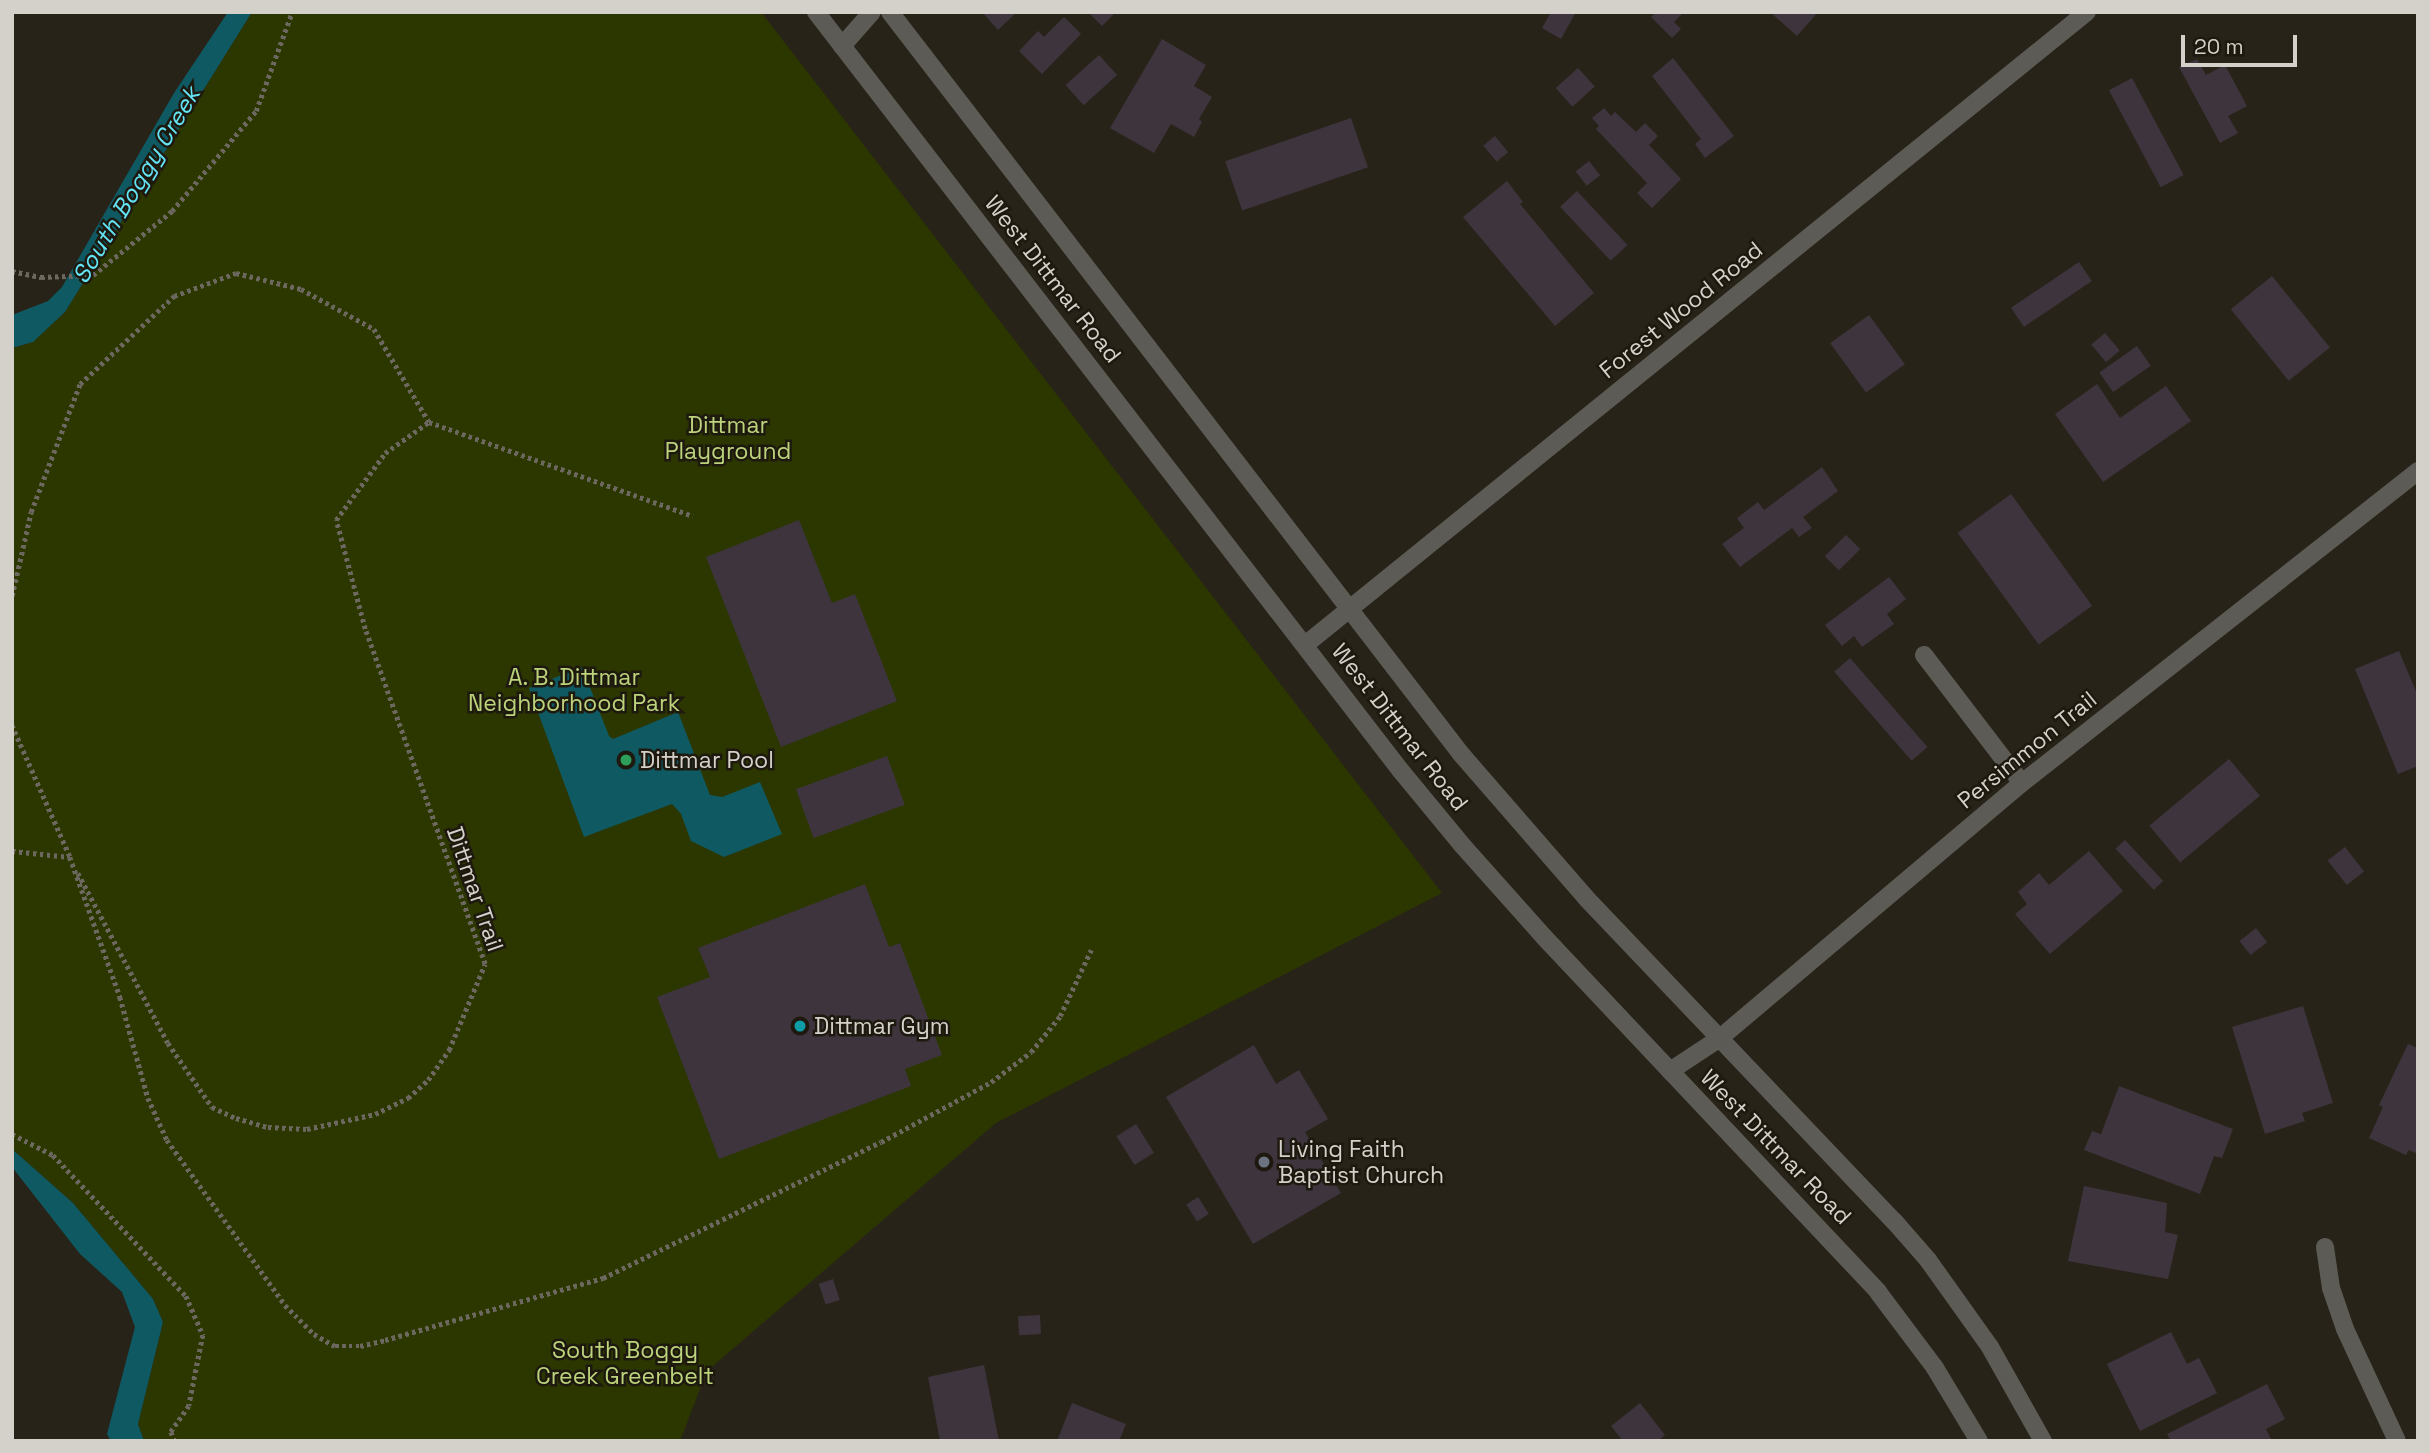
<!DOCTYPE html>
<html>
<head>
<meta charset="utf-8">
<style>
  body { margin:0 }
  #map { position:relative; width:2430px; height:1453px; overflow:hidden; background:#282318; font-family:"Space Grotesk",sans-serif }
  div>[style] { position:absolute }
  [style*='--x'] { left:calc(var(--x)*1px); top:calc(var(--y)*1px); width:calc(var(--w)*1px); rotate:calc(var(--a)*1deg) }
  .green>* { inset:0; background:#2c3700 }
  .water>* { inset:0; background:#0f5962 }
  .building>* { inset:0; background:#3e343d; transform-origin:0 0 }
  .path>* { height:4.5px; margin-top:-2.25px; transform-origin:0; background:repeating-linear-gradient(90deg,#6c685f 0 3.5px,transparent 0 7px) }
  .minor>* { height:18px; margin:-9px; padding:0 9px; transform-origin:9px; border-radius:9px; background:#5d5b55 }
  .dots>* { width:19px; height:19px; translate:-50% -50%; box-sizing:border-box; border:4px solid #1e190f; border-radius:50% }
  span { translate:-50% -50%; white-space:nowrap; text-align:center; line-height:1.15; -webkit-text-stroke:5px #1e190f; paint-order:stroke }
  .street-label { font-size:23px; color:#d4d1ca }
  .park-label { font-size:23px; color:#bcd37b }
  .poi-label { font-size:23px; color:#d4d1ca }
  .left { translate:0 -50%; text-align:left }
  .water-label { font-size:24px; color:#64e5f6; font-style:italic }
  .frame { position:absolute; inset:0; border:14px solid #d4d1ca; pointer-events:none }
  .scale { position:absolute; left:2181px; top:35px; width:116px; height:32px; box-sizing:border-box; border:4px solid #d4d1ca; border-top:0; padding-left:9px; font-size:21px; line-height:24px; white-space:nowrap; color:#d4d1ca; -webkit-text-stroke:5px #1e190f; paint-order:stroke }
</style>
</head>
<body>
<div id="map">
  <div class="green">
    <i style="clip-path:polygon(252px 12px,761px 12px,1442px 893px,996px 1123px,707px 1371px,680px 1441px,144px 1441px,138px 1424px,163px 1322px,153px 1299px,73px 1203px,12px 1149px,12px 348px,33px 342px,65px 312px)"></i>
  </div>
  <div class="water">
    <i style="clip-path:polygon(228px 12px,252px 12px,65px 312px,33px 342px,12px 348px,12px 315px,48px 301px,62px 287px,174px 93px)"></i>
    <i style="clip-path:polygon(582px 667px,609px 736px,613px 739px,678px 712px,710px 795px,722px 797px,760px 782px,782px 834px,724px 857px,691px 841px,681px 814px,672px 804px,584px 837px,529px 688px)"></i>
    <i style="clip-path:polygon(12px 1149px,73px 1203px,153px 1299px,163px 1322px,138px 1424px,144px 1441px,111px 1441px,107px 1434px,135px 1327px,122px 1292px,80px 1254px,12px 1167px)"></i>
  </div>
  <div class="building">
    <i style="clip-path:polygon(982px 12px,1017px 12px,998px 30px)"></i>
    <i style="clip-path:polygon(1088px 12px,1116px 12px,1102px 26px)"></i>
    <i style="clip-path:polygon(1551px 12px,1576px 12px,1561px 39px,1542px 28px)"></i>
    <i style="clip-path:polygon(1656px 12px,1684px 12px,1674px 22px,1681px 29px,1672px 38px,1651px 17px)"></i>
    <i style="clip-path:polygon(1770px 12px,1818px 12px,1797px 36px)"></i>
    <i style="clip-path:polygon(1064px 17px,1081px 34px,1042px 74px,1019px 51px,1038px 31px,1044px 37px)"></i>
    <i style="clip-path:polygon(1162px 39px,1206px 65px,1194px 86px,1212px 97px,1199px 119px,1202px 122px,1194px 137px,1171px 124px,1154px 153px,1110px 128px)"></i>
    <i style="left:1099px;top:55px;width:27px;height:45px;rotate:48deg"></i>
    <i style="clip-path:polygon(1673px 58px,1734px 136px,1705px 158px,1695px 144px,1701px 139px,1652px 76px)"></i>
    <i style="clip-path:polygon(2197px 59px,2206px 75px,2225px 65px,2247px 106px,2228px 116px,2238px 133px,2220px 143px,2179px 67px)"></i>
    <i style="left:1578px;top:68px;width:25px;height:30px;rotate:48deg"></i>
    <i style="left:2132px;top:78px;width:110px;height:26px;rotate:62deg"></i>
    <i style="clip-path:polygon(1604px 108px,1611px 116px,1615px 112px,1636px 132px,1645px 123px,1658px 136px,1649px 145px,1681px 179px,1652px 208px,1637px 193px,1647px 183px,1596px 129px,1599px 126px,1592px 118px)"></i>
    <i style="left:1351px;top:118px;width:52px;height:133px;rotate:71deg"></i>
    <i style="left:1495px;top:136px;width:21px;height:15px;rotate:51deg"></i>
    <i style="left:1589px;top:161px;width:18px;height:17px;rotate:52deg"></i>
    <i style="clip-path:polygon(1507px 181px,1523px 202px,1520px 204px,1594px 293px,1555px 326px,1463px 217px)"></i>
    <i style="left:1577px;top:191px;width:74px;height:23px;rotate:47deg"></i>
    <i style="left:2079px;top:262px;width:23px;height:82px;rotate:56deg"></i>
    <i style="left:2272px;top:276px;width:92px;height:53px;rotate:51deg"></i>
    <i style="left:1869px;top:315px;width:61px;height:48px;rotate:54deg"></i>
    <i style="left:2105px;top:333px;width:23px;height:18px;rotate:50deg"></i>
    <i style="left:2137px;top:346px;width:24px;height:46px;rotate:55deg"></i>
    <i style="clip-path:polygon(2097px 384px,2120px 418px,2166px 386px,2191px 421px,2103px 482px,2055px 414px)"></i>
    <i style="clip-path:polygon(1822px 467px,1838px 491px,1803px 517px,1812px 528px,1799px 537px,1792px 528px,1740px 567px,1722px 544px,1744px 528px,1737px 518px,1758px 502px,1764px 510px)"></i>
    <i style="left:2011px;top:494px;width:138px;height:66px;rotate:54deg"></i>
    <i style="clip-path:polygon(799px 520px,832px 603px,855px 594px,897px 701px,781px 747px,706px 557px)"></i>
    <i style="left:1846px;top:535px;width:20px;height:30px;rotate:45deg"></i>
    <i style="clip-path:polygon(1889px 577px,1906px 599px,1887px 614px,1894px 624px,1862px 647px,1854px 636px,1842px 646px,1825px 625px)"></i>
    <i style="clip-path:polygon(2399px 651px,2418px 696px,2418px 766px,2398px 774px,2355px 669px)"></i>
    <i style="left:1850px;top:658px;width:118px;height:21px;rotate:49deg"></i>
    <i style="left:887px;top:756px;width:52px;height:97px;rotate:70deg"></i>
    <i style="left:2229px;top:759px;width:48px;height:104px;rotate:50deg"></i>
    <i style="left:2125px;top:840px;width:56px;height:13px;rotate:47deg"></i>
    <i style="left:2345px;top:847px;width:31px;height:22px;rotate:52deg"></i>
    <i style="clip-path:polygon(2089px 851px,2123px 891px,2050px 954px,2015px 914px,2027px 904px,2018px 892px,2039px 873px,2049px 885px)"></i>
    <i style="clip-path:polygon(865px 884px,889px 947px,900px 943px,942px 1055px,905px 1069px,911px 1086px,719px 1159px,657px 997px,710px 977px,698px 948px)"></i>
    <i style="left:2256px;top:928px;width:18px;height:21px;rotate:52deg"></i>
    <i style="clip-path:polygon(2303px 1006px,2333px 1103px,2302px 1113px,2305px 1121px,2265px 1134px,2232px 1027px)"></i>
    <i style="clip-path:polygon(2408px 1044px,2418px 1048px,2418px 1154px,2409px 1150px,2406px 1155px,2369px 1138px,2383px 1107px,2379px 1105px)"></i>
    <i style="clip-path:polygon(1254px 1045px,1276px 1084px,1299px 1070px,1328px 1119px,1305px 1132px,1341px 1193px,1253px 1244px,1166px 1097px)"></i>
    <i style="clip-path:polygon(2119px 1086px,2233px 1129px,2222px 1158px,2214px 1156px,2200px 1194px,2084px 1150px,2092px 1131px,2101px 1134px)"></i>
    <i style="left:1136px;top:1124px;width:34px;height:23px;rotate:58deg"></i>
    <i style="clip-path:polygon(2084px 1186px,2167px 1203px,2165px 1232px,2178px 1235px,2168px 1279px,2068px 1261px)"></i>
    <i style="left:1198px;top:1197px;width:20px;height:14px;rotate:57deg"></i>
    <i style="left:833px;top:1279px;width:22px;height:15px;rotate:72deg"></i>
    <i style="left:1040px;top:1315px;width:19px;height:22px;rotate:87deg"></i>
    <i style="clip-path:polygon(2171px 1332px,2187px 1364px,2199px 1358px,2217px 1393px,2140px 1431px,2107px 1364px)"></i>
    <i style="clip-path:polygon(984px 1365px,999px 1441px,940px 1441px,928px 1377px)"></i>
    <i style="clip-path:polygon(2267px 1384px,2285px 1419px,2266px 1429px,2272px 1441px,2171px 1441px,2167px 1434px)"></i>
    <i style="clip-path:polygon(1072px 1403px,1126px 1424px,1119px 1441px,1057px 1441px)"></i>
    <i style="clip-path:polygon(1640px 1403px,1665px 1435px,1658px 1441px,1623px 1441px,1611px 1426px)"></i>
  </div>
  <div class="path">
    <i style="--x:12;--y:271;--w:30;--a:12"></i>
    <i style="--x:41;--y:277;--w:52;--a:-2.2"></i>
    <i style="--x:93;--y:275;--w:102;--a:-39"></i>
    <i style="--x:172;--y:211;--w:131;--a:-50"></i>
    <i style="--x:256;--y:111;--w:105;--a:-70"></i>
    <i style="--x:12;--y:596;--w:86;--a:-77.3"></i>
    <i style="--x:31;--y:512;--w:137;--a:-69.1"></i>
    <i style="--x:80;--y:384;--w:129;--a:-43.1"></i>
    <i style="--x:174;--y:296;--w:66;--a:-20.4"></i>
    <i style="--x:236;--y:273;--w:67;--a:13.8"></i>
    <i style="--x:301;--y:289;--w:83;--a:28.7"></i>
    <i style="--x:374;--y:329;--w:108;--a:59.4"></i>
    <i style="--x:429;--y:422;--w:280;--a:19.6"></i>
    <i style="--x:12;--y:725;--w:146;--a:66.2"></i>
    <i style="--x:12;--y:851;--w:58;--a:5.9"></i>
    <i style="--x:70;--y:857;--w:149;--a:70.3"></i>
    <i style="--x:120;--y:997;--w:105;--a:74.5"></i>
    <i style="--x:148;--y:1098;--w:46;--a:65.7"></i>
    <i style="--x:167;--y:1140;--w:203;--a:54.4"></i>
    <i style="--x:285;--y:1305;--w:41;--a:45"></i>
    <i style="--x:314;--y:1334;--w:24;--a:30"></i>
    <i style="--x:335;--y:1346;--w:25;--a:0"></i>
    <i style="--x:360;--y:1346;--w:26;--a:-13"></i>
    <i style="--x:385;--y:1340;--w:227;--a:-15.9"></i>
    <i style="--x:603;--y:1278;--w:309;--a:-26.1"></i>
    <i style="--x:881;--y:1142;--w:125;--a:-28.6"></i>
    <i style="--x:991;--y:1082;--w:50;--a:-36.9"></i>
    <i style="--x:1031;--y:1052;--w:46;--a:-51.1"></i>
    <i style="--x:1060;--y:1016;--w:73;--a:-64.8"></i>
    <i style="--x:78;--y:873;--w:192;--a:62.1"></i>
    <i style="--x:168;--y:1043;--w:78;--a:55.5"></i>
    <i style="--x:212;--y:1107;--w:26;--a:25"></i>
    <i style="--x:236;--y:1118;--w:33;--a:16"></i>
    <i style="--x:268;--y:1127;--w:39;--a:3"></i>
    <i style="--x:307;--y:1129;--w:70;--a:-12.4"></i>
    <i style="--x:375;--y:1114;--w:37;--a:-26"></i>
    <i style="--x:408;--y:1098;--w:27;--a:-42"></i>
    <i style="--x:428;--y:1080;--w:37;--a:-55"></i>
    <i style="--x:449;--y:1050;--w:93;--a:-67.3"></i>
    <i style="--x:485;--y:964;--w:356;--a:-109.7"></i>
    <i style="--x:365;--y:629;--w:113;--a:-104.9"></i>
    <i style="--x:336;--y:520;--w:83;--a:-53.8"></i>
    <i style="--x:385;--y:453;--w:54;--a:-35.2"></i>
    <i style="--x:12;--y:1134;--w:46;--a:27.1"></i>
    <i style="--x:53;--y:1155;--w:194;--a:46.7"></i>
    <i style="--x:186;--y:1296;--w:43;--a:66.4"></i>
    <i style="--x:203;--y:1335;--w:72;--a:101.2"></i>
    <i style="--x:189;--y:1406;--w:32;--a:125"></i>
    <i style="--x:171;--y:1432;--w:10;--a:66"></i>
  </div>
  <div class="minor">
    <i style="--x:816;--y:12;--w:958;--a:52.38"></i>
    <i style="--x:1401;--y:771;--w:96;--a:50.5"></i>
    <i style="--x:1462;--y:845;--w:123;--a:48.3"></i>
    <i style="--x:1544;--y:937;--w:487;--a:46.7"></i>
    <i style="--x:1878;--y:1292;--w:95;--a:53.1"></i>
    <i style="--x:1935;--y:1368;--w:85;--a:58.9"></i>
    <i style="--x:890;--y:12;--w:936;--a:52.42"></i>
    <i style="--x:1461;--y:754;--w:192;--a:49"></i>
    <i style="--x:1587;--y:899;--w:445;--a:46.4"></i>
    <i style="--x:1894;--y:1221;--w:52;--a:48.9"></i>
    <i style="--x:1928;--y:1260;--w:107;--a:54.5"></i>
    <i style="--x:1990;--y:1347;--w:108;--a:60.6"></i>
    <i style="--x:842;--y:46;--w:45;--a:-48.6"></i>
    <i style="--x:1305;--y:645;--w:1006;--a:-38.99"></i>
    <i style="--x:1924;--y:655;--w:161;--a:52.6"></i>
    <i style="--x:1670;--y:1071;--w:60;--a:-33.4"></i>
    <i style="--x:1720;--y:1038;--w:395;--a:-40.2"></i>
    <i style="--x:2022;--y:783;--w:504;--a:-38.23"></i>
    <i style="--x:2325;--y:1247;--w:41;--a:81.7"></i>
    <i style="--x:2331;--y:1288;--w:43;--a:71.1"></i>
    <i style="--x:2345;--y:1329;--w:123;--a:65.1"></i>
  </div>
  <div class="dots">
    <i style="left:626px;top:760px;background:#2e9e5b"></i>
    <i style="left:800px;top:1026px;background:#0f9aa8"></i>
    <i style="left:1264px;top:1162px;background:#6b7280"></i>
  </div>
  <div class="street-label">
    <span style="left:1053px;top:279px;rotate:52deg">West Dittmar Road</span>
    <span style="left:1681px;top:310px;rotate:-39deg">Forest Wood Road</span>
    <span style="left:1400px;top:727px;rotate:52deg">West Dittmar Road</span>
    <span style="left:2027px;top:750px;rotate:-39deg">Persimmon Trail</span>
    <span style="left:475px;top:889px;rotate:71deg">Dittmar Trail</span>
    <span style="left:1776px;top:1147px;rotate:46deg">West Dittmar Road</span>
  </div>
  <div class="park-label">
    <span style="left:728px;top:438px">Dittmar<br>Playground</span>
    <span style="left:574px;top:690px">A. B. Dittmar<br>Neighborhood Park</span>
    <span style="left:625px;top:1363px">South Boggy<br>Creek Greenbelt</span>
  </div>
  <div class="poi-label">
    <span class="left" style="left:640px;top:760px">Dittmar Pool</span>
    <span class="left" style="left:814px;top:1026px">Dittmar Gym</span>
    <span class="left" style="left:1278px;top:1162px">Living Faith<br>Baptist Church</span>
  </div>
  <div class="water-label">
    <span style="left:136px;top:185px;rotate:-59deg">South Boggy Creek</span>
  </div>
  <div class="frame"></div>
  <div class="scale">20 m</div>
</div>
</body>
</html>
